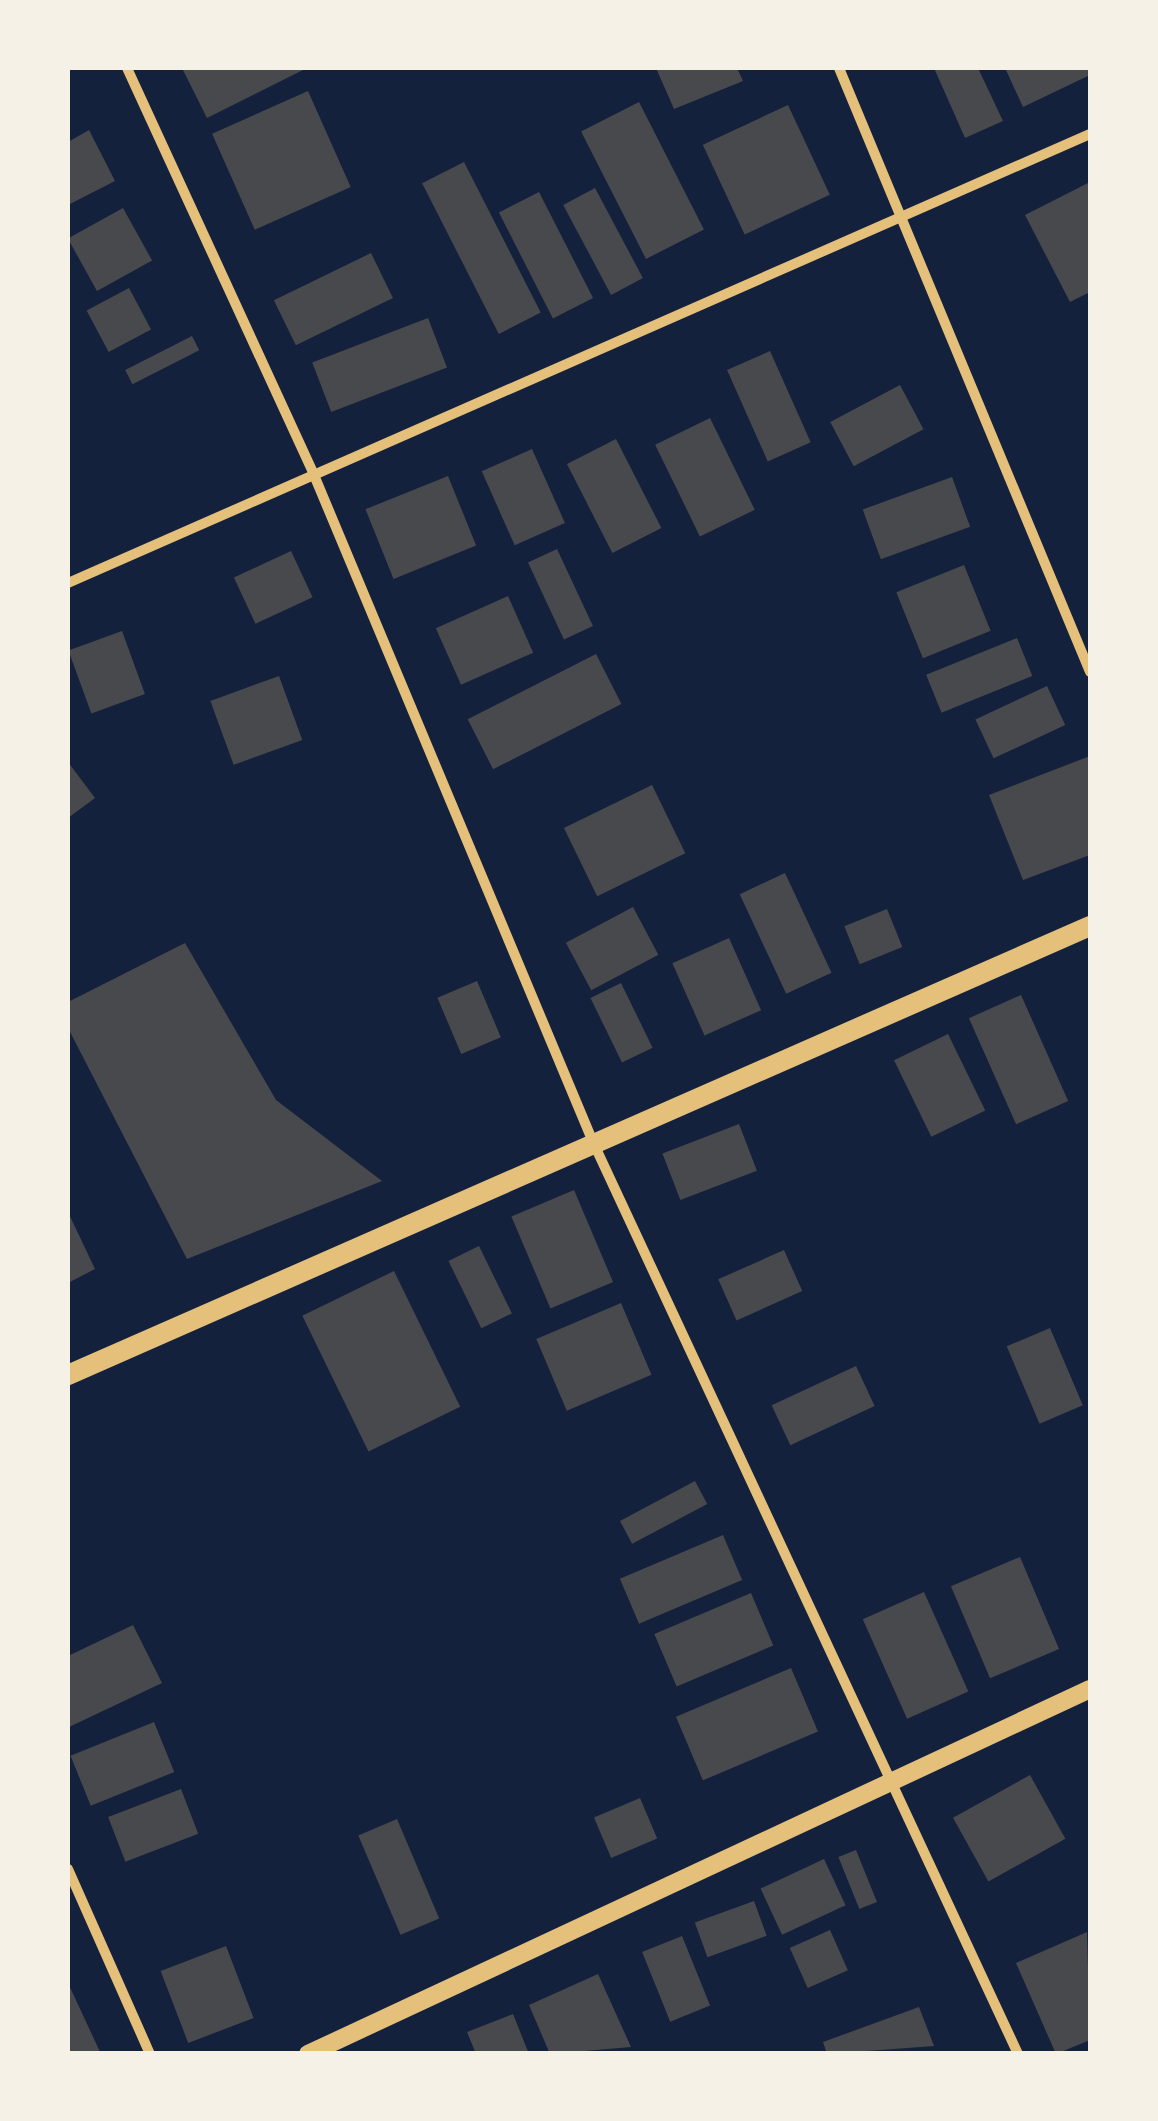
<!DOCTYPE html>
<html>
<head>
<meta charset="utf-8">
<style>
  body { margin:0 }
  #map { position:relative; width:1158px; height:2121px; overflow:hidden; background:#14213d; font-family:Overpass,sans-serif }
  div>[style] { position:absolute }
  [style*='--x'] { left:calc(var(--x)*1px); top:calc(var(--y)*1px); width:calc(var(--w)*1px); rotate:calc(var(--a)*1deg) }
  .building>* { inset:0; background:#48494c; transform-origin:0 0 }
  .minor>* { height:10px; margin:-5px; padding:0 5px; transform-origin:5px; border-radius:5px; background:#e5c07b }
  .tertiary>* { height:18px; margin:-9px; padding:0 9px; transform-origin:9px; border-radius:9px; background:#e5c07b }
  .secondary>* { height:20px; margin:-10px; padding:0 10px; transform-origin:10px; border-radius:10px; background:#e5c07b }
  span { translate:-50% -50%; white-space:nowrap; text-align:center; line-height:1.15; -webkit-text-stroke:9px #f6f1e7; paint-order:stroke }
  .frame { position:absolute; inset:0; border:70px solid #f6f1e7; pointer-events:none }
</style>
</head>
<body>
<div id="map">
  <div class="building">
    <i style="clip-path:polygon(182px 68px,307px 68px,207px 118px)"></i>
    <i style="clip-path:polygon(656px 68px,737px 68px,743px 81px,674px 109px)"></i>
    <i style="clip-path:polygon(934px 68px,978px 68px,1003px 121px,965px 138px)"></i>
    <i style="clip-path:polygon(1005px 68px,1088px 68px,1090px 75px,1023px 107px)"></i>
    <i style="left:308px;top:91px;width:105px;height:105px;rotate:66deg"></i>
    <i style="left:639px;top:102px;width:143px;height:65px;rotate:63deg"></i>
    <i style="left:788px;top:105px;width:99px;height:94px;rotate:65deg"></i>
    <i style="clip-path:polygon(89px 130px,115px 181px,68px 205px,68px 142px)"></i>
    <i style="left:464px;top:162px;width:169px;height:47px;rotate:63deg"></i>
    <i style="clip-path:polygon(1090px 182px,1090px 292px,1070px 302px,1025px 215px)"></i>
    <i style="left:595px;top:188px;width:102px;height:36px;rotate:62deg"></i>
    <i style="left:539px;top:192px;width:119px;height:45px;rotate:63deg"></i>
    <i style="left:123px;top:208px;width:60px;height:63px;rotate:61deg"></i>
    <i style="left:371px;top:253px;width:50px;height:108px;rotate:64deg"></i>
    <i style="left:129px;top:288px;width:47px;height:48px;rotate:62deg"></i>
    <i style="left:428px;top:318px;width:53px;height:124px;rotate:69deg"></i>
    <i style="left:192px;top:336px;width:16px;height:75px;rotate:63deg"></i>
    <i style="left:770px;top:351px;width:100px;height:47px;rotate:66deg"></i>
    <i style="left:900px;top:385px;width:50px;height:79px;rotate:62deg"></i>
    <i style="left:710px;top:418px;width:102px;height:61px;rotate:64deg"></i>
    <i style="left:616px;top:439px;width:100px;height:55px;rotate:63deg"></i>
    <i style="left:532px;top:449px;width:81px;height:55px;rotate:66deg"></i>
    <i style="left:448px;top:476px;width:75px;height:89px;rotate:68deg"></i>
    <i style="left:952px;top:477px;width:53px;height:95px;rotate:70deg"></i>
    <i style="left:557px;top:549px;width:85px;height:32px;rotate:65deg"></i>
    <i style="left:291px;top:551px;width:51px;height:63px;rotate:65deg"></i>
    <i style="left:964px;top:565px;width:71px;height:73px;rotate:68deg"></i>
    <i style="left:508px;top:596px;width:62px;height:79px;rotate:66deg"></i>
    <i style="left:122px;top:631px;width:67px;height:57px;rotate:70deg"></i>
    <i style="left:1017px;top:638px;width:41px;height:98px;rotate:68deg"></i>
    <i style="left:596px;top:654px;width:56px;height:144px;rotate:63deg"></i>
    <i style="left:279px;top:676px;width:68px;height:73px;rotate:70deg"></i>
    <i style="left:1047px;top:686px;width:43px;height:79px;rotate:65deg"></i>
    <i style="clip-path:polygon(1090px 756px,1090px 855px,1023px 880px,989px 795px)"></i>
    <i style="clip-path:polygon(68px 762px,95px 798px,68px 818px)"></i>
    <i style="left:652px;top:785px;width:76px;height:98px;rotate:64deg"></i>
    <i style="left:785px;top:873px;width:110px;height:50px;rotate:65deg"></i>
    <i style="left:633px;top:907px;width:54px;height:76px;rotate:62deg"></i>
    <i style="left:887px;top:909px;width:41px;height:46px;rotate:68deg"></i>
    <i style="left:729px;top:938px;width:79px;height:62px;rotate:66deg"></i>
    <i style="clip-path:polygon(185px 943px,276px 1100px,382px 1181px,187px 1259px,68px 1028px,68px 1002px)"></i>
    <i style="left:477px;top:981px;width:61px;height:43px;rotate:67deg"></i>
    <i style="left:621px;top:983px;width:72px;height:34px;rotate:64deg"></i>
    <i style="left:1021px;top:995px;width:116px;height:57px;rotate:66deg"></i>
    <i style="left:948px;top:1034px;width:85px;height:60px;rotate:64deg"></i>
    <i style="left:739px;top:1124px;width:50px;height:82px;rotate:69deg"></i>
    <i style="left:574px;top:1190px;width:100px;height:68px;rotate:67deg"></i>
    <i style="clip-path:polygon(68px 1212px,95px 1269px,68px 1283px)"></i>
    <i style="left:479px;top:1246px;width:75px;height:34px;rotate:64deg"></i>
    <i style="left:784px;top:1250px;width:45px;height:72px;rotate:66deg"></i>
    <i style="left:394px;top:1271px;width:151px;height:102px;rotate:64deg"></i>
    <i style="left:621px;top:1303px;width:78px;height:92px;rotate:67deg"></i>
    <i style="left:1050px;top:1328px;width:84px;height:47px;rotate:67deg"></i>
    <i style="left:856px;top:1366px;width:44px;height:93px;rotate:65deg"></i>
    <i style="left:695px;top:1481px;width:26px;height:85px;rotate:62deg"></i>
    <i style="left:723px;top:1535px;width:49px;height:112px;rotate:67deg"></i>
    <i style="left:1020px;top:1557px;width:100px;height:75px;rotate:67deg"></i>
    <i style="left:924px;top:1592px;width:109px;height:67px;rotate:66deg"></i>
    <i style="left:751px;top:1593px;width:57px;height:105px;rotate:67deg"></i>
    <i style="clip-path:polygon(133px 1625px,162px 1683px,69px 1727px,68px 1656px)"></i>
    <i style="left:791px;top:1668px;width:69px;height:125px;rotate:67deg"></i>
    <i style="left:154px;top:1722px;width:54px;height:90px;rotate:68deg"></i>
    <i style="left:1030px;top:1775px;width:73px;height:88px;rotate:61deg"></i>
    <i style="left:181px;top:1789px;width:48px;height:78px;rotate:69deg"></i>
    <i style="left:640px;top:1798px;width:44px;height:50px;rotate:67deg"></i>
    <i style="left:397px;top:1819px;width:108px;height:42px;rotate:67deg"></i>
    <i style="left:856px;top:1850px;width:56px;height:19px;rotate:68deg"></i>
    <i style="left:824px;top:1859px;width:51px;height:70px;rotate:65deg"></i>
    <i style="left:754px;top:1901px;width:37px;height:63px;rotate:70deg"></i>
    <i style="left:830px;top:1930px;width:44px;height:44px;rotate:66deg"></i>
    <i style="clip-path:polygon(1087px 1932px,1090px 2040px,1056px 2054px,1016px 1963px)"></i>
    <i style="left:682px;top:1936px;width:75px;height:43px;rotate:68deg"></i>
    <i style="left:226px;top:1946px;width:77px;height:70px;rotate:69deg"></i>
    <i style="clip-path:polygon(598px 1974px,631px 2047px,550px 2054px,529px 2005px)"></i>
    <i style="clip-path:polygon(68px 1983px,101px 2054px,68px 2054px)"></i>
    <i style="clip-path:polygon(919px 2007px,934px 2046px,827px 2054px,823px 2042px)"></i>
    <i style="clip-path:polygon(513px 2014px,529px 2054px,476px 2054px,467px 2032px)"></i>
  </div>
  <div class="minor">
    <i style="--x:127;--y:68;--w:448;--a:65.3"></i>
    <i style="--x:314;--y:475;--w:723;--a:67.3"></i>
    <i style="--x:593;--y:1142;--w:1006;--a:65.01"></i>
    <i style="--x:839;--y:68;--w:654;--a:67.43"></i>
    <i style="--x:68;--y:583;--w:1116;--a:-23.72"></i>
    <i style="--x:68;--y:1869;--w:202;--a:66.1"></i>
  </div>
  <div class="tertiary">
    <i style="--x:308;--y:2054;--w:863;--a:-25.02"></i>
  </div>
  <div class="secondary">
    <i style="--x:68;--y:1375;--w:1116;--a:-23.72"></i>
  </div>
  <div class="frame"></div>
</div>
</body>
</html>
